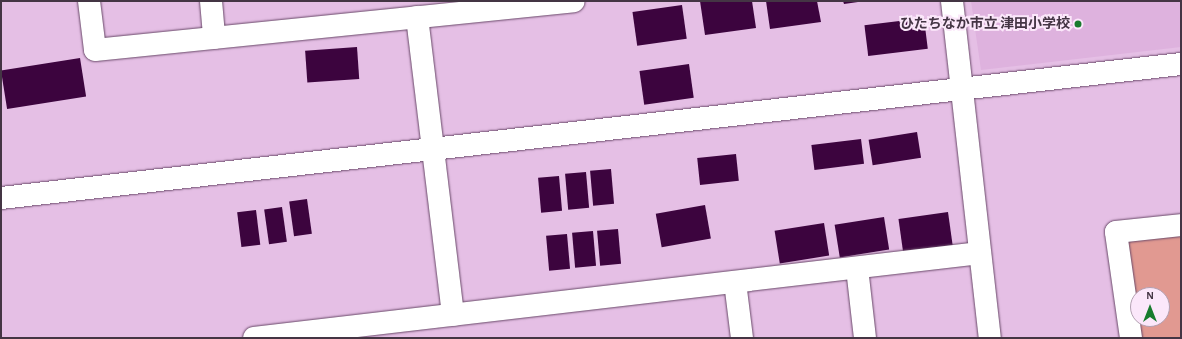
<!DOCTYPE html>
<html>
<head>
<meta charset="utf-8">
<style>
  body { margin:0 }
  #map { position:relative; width:1182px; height:339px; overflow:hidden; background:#e5bfe5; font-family:"Alegreya Sans","Noto Sans JP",sans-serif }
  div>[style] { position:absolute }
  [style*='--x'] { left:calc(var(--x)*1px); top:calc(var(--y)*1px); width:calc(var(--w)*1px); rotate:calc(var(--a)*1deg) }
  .built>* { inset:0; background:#deb2de }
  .green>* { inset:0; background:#e19991 }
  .building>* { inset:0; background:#3c043e; transform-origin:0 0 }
  .roads { filter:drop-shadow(0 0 1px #694969) drop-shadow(0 0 1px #694969) }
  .street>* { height:22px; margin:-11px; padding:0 11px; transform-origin:11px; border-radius:11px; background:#fff }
  .secondary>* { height:22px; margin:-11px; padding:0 11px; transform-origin:11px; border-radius:11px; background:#fff }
  .dots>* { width:11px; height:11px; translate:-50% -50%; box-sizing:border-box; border:2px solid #fbe7fa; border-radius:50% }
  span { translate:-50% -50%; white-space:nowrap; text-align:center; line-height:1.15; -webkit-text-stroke:4px #fbe7fa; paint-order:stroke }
  .poi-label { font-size:14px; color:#443544; font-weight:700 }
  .right { translate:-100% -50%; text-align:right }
  .frame { position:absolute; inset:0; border:2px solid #443544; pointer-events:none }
  .north { position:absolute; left:1130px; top:287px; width:40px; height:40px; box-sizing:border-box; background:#fbe7fa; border:1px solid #b2a0b1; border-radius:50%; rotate:0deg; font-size:11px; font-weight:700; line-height:16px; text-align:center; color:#443544 }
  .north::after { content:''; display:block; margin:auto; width:14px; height:18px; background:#187b2e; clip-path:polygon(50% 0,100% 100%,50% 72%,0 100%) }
</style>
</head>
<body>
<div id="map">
  <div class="built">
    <i style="clip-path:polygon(971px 1px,1181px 1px,1181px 47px,981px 70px)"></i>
  </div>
  <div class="green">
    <i style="clip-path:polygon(evenodd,1181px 232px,1181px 338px,1138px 338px,1124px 239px,1181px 232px,1138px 295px,1162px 295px,1162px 319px,1138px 319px,1138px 295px)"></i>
  </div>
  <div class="building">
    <i style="clip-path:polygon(700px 1px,752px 1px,756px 28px,705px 35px)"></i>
    <i style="clip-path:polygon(766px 1px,817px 1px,821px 22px,770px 29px)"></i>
    <i style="clip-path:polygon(843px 1px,858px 1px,858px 2px,844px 4px)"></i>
    <i style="left:682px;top:5px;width:34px;height:50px;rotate:82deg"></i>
    <i style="left:924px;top:18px;width:31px;height:60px;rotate:83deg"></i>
    <i style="left:357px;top:47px;width:32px;height:52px;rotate:86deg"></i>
    <i style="left:80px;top:58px;width:39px;height:80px;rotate:81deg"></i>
    <i style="left:689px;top:64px;width:34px;height:50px;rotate:82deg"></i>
    <i style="left:917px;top:132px;width:26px;height:49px;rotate:81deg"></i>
    <i style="left:861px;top:139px;width:25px;height:50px;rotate:83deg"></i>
    <i style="left:736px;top:154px;width:27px;height:39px;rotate:84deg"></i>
    <i style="left:611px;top:169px;width:35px;height:21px;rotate:85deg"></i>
    <i style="left:586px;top:172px;width:36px;height:21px;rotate:85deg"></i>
    <i style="left:559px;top:176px;width:35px;height:21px;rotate:85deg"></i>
    <i style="left:307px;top:199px;width:35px;height:18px;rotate:82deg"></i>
    <i style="left:705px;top:205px;width:34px;height:50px;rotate:80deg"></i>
    <i style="left:282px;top:207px;width:35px;height:18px;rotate:82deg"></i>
    <i style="left:256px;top:210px;width:35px;height:19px;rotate:83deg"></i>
    <i style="left:948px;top:212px;width:34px;height:50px;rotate:82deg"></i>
    <i style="left:884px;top:217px;width:33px;height:50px;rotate:81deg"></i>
    <i style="left:824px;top:223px;width:33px;height:50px;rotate:81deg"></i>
    <i style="left:618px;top:229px;width:35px;height:21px;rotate:85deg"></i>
    <i style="left:593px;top:231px;width:35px;height:21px;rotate:85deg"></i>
    <i style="left:567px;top:234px;width:35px;height:21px;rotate:85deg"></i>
  </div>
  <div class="roads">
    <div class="street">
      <i style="--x:89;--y:1;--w:49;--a:83"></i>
      <i style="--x:95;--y:50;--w:481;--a:-5.8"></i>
      <i style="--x:211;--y:1;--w:37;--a:85"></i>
      <i style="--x:417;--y:17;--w:300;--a:83.1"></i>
      <i style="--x:1;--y:198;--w:1188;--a:-6.48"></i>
      <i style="--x:857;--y:268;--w:70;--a:83.5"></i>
      <i style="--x:735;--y:282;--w:56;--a:82.9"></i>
      <i style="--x:254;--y:338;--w:731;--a:-6.68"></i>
      <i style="--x:1131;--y:338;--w:107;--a:-98.1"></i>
      <i style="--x:1116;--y:232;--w:65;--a:-6.1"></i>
    </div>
    <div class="secondary">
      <i style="--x:952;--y:1;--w:339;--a:83.6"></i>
    </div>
  </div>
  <div class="dots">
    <i style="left:1078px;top:24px;background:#187b2e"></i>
  </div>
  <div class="poi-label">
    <span class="right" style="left:1070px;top:24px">ひたちなか市立 津田小学校</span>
  </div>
  <div class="frame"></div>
  <div class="north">N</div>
</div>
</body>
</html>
